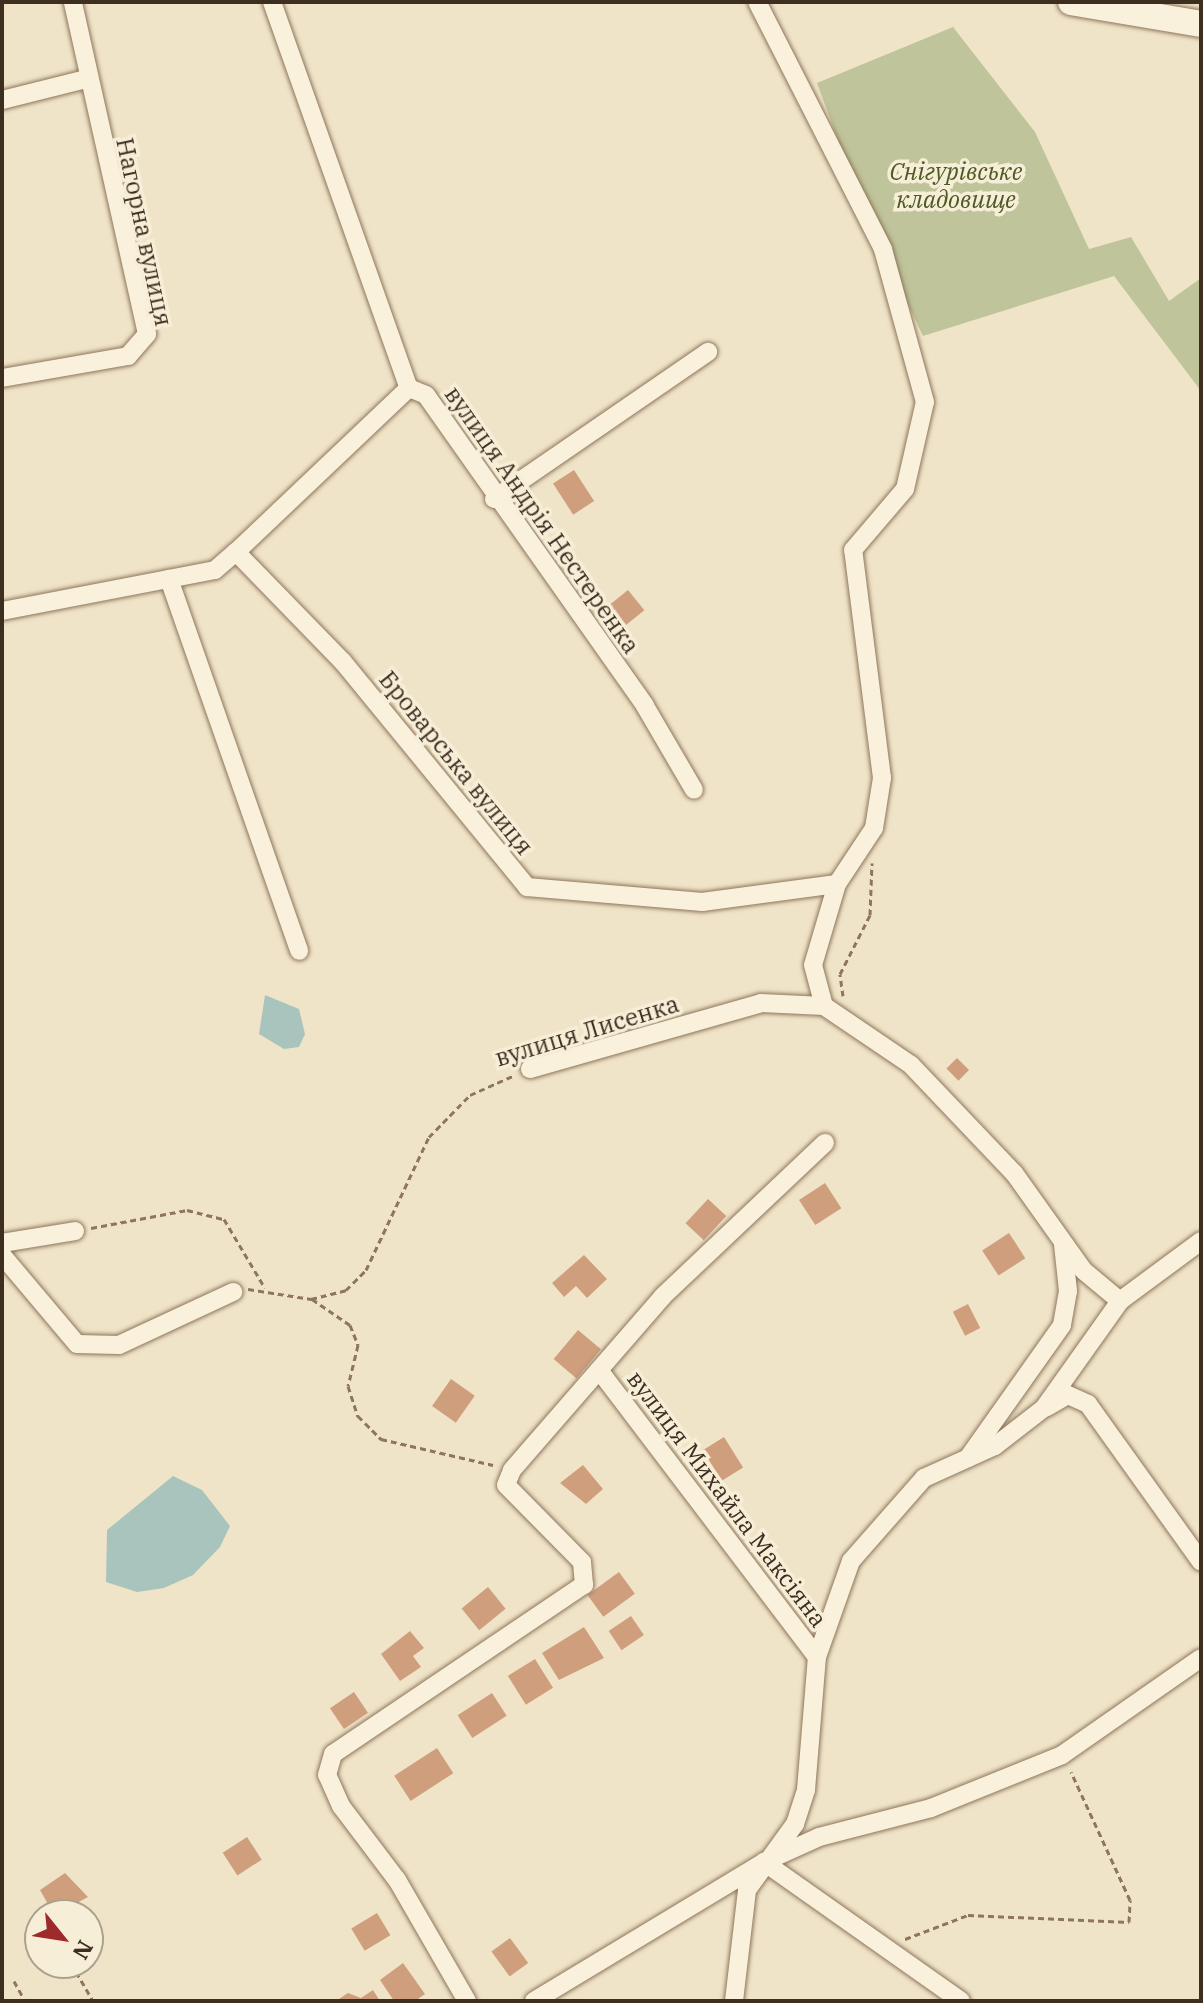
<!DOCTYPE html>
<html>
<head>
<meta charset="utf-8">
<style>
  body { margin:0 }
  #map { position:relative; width:1203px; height:2003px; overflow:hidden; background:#f0e4c8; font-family:"IBM Plex Serif",serif }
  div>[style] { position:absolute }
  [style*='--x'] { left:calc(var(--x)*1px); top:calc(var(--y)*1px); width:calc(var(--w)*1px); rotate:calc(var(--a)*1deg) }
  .cemetery>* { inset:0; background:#bfc49a }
  .water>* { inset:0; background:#a9c4bc }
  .building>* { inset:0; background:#cf9f7d; transform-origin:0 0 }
  .path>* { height:3px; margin-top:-1.5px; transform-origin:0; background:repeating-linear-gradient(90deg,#8d765c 0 6px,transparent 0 10px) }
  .roads { filter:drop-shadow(0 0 2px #8d765c) drop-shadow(0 0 2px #8d765c) }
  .street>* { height:18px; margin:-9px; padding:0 9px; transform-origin:9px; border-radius:9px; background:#faf1dc }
  .secondary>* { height:26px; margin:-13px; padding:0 13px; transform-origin:13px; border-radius:13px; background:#faf1dc }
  span { translate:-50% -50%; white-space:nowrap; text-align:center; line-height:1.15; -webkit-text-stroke:7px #f7eed8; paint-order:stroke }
  .park-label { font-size:24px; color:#4d5a26; font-style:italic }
  .street-label { font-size:24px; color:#3d2e20 }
  .frame { position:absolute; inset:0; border:4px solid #3d2e20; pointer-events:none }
  .north { position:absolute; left:24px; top:1899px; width:80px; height:80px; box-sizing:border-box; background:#f7eed8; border:2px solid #ada18e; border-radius:50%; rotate:120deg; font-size:22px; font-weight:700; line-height:32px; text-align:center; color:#3d2e20 }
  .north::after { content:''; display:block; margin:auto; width:28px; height:36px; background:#9e2a2b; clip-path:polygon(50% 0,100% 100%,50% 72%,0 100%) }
</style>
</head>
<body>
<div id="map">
  <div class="cemetery">
    <i style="clip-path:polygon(953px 27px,1035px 132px,1089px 249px,1131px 237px,1169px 301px,1201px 278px,1201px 391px,1114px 276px,923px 336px,864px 211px,817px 83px)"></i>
  </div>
  <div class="water">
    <i style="clip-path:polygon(265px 995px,299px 1009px,305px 1034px,299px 1047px,284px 1049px,259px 1034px)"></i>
    <i style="clip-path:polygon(173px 1476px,202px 1490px,230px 1526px,220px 1547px,193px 1575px,164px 1588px,137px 1592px,106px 1582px,107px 1530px)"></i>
  </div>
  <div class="building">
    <i style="left:574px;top:470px;width:37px;height:25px;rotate:57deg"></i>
    <i style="left:628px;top:590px;width:26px;height:24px;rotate:51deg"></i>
    <i style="left:957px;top:1058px;width:17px;height:15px;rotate:45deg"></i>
    <i style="left:825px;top:1183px;width:30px;height:31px;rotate:57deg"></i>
    <i style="left:708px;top:1199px;width:25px;height:33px;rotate:43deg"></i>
    <i style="left:1009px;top:1233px;width:30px;height:32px;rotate:57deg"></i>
    <i style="clip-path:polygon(584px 1255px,607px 1279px,587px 1298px,576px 1286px,564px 1297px,552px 1283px)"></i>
    <i style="left:968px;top:1304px;width:27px;height:17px;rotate:63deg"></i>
    <i style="left:578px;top:1330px;width:30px;height:38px;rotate:40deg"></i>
    <i style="left:451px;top:1379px;width:29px;height:33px;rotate:35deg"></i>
    <i style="left:724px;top:1437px;width:36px;height:25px;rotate:58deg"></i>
    <i style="clip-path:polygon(583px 1465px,603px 1489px,586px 1504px,560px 1483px)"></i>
    <i style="left:619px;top:1572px;width:27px;height:39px;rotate:54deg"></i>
    <i style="left:488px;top:1587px;width:28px;height:34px;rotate:51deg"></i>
    <i style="left:631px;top:1616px;width:23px;height:27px;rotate:56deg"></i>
    <i style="clip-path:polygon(584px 1627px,604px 1658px,559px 1680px,542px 1653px)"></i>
    <i style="clip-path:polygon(410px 1631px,424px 1648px,413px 1656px,421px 1667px,400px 1681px,381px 1654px)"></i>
    <i style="left:535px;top:1659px;width:34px;height:32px;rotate:58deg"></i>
    <i style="left:354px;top:1692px;width:25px;height:29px;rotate:56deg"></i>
    <i style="left:492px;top:1693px;width:27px;height:41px;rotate:57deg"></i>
    <i style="left:437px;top:1748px;width:30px;height:51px;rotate:57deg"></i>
    <i style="left:247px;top:1837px;width:27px;height:29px;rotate:57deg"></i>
    <i style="clip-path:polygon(65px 1873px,88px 1897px,54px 1915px,40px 1890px)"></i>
    <i style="left:377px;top:1913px;width:26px;height:30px;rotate:59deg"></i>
    <i style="left:510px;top:1938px;width:31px;height:23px;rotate:54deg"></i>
    <i style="clip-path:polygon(403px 1963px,425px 1994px,415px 2001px,394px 2001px,380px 1980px)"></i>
    <i style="clip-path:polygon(373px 1990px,380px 2001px,336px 2001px,348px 1993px,361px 1998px)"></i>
  </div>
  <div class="path">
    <i style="--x:843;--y:996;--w:22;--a:-98"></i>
    <i style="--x:840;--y:974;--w:66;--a:-63"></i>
    <i style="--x:870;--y:915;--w:52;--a:-87.8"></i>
    <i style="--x:91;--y:1228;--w:98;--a:-10.6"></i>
    <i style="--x:187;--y:1210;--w:38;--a:14"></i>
    <i style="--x:224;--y:1219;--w:80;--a:59.3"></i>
    <i style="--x:248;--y:1289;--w:64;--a:9"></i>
    <i style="--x:311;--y:1299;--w:36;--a:-14"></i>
    <i style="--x:346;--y:1290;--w:28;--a:-45"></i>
    <i style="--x:366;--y:1270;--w:147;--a:-64.7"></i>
    <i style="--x:429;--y:1137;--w:59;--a:-45.7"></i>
    <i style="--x:470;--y:1095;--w:49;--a:-24"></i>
    <i style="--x:312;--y:1299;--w:46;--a:34.4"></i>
    <i style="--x:350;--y:1325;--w:22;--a:68"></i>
    <i style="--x:358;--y:1345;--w:42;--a:103.7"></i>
    <i style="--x:348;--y:1386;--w:32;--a:72"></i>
    <i style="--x:358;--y:1416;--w:33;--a:45"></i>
    <i style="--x:381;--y:1439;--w:115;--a:13.1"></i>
    <i style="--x:905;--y:1939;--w:67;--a:-20.9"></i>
    <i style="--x:968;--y:1915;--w:161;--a:2.5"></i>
    <i style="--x:1129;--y:1922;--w:22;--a:-87"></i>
    <i style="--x:1130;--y:1900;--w:141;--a:-114.7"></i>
    <i style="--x:71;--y:1963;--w:44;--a:59.9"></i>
    <i style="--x:14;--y:1981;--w:23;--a:61"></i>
  </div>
  <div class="roads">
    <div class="street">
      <i style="--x:272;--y:2;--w:410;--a:70.5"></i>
      <i style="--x:409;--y:388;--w:18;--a:22"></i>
      <i style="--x:426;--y:395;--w:380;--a:54.8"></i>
      <i style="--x:645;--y:706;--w:97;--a:59.7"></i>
      <i style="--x:2;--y:100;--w:87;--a:-14"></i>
      <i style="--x:2;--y:378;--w:128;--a:-9.9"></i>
      <i style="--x:128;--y:356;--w:29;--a:-49"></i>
      <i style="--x:147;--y:334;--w:340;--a:-102.6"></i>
      <i style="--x:494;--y:499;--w:260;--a:-34.5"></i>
      <i style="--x:236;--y:552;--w:238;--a:-43.5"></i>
      <i style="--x:169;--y:579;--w:394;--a:70.7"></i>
      <i style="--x:2;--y:611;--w:217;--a:-10.9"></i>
      <i style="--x:215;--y:570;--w:28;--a:-41"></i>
      <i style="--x:236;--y:552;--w:153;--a:45.8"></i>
      <i style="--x:343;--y:662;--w:291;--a:50.7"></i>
      <i style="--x:527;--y:887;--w:176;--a:4.9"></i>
      <i style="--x:702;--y:902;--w:136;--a:-7.6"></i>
      <i style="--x:837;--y:884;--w:67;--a:-56.5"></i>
      <i style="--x:874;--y:828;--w:51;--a:-80.9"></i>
      <i style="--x:882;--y:778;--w:230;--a:-97.2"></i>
      <i style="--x:853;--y:550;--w:80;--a:-49.6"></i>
      <i style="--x:905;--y:489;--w:89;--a:-77.1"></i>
      <i style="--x:925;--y:402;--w:159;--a:-105.4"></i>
      <i style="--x:883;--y:249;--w:277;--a:-117"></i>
      <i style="--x:837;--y:884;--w:84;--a:106.5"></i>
      <i style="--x:813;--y:965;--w:42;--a:75"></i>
      <i style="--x:824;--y:1006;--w:105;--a:34.1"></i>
      <i style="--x:911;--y:1065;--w:149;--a:46.4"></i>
      <i style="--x:1014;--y:1173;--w:120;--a:54.5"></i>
      <i style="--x:1084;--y:1271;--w:47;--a:39.8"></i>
      <i style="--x:530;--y:1069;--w:240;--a:-15.9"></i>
      <i style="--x:761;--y:1003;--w:63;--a:2.7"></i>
      <i style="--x:2;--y:1243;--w:74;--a:-9.3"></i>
      <i style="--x:2;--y:1255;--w:116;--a:49.9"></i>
      <i style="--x:77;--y:1344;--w:42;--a:1.4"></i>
      <i style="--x:119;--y:1345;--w:126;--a:-24.9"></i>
      <i style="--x:599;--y:1370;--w:360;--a:52.8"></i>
      <i style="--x:1047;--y:1407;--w:24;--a:-30"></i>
      <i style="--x:1068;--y:1395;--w:22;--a:24"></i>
      <i style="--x:1088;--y:1404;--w:194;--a:54.4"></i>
      <i style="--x:968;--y:1458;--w:163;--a:-54.7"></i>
      <i style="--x:1062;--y:1325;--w:35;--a:-80"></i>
      <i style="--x:1068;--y:1291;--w:47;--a:-96.1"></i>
      <i style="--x:764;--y:1862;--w:241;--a:35.2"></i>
      <i style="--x:467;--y:2001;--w:140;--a:-120"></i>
      <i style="--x:397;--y:1880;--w:93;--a:-127.1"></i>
      <i style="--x:341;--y:1806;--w:34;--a:-114"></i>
      <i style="--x:327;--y:1775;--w:22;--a:-74"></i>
      <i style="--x:333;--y:1754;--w:303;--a:-34"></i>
      <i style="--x:584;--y:1585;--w:23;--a:-95"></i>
      <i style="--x:582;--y:1562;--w:108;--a:-134.6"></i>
      <i style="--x:506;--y:1485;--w:16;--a:-68"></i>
      <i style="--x:512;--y:1470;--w:230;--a:-49"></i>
      <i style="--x:663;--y:1296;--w:223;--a:-43.4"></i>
      <i style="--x:534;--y:2001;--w:269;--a:-31.1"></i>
      <i style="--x:764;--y:1862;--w:60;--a:-24.4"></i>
      <i style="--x:819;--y:1837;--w:116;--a:-14.5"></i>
      <i style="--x:931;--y:1808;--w:141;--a:-22"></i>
      <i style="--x:1062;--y:1755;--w:169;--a:-34.9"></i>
      <i style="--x:734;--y:2001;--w:112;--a:-83.3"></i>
      <i style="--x:747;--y:1890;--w:82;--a:-54"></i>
      <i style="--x:795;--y:1824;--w:36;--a:-72"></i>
      <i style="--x:806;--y:1790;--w:133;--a:-85.3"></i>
      <i style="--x:817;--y:1657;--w:102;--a:-70.5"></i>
      <i style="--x:851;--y:1561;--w:111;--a:-48.7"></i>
      <i style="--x:924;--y:1478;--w:78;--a:-24.3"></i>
      <i style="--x:995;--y:1446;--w:62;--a:-37.8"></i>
      <i style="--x:1044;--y:1408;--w:131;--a:-54.6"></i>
      <i style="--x:1120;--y:1301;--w:101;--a:-36.5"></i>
    </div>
    <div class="secondary">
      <i style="--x:1071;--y:2;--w:132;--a:9.6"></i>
    </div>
  </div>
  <div class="park-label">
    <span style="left:956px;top:186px">Снігурівське<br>кладовище</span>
  </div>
  <div class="street-label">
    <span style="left:144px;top:232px;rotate:78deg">Нагорна вулиця</span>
    <span style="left:542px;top:520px;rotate:55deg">вулиця Андрія Нестеренка</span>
    <span style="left:456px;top:763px;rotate:51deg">Броварська вулиця</span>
    <span style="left:587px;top:1031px;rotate:-17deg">вулиця Лисенка</span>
    <span style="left:727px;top:1499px;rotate:53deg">вулиця Михайла Максіяна</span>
  </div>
  <div class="frame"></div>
  <div class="north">N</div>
</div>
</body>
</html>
